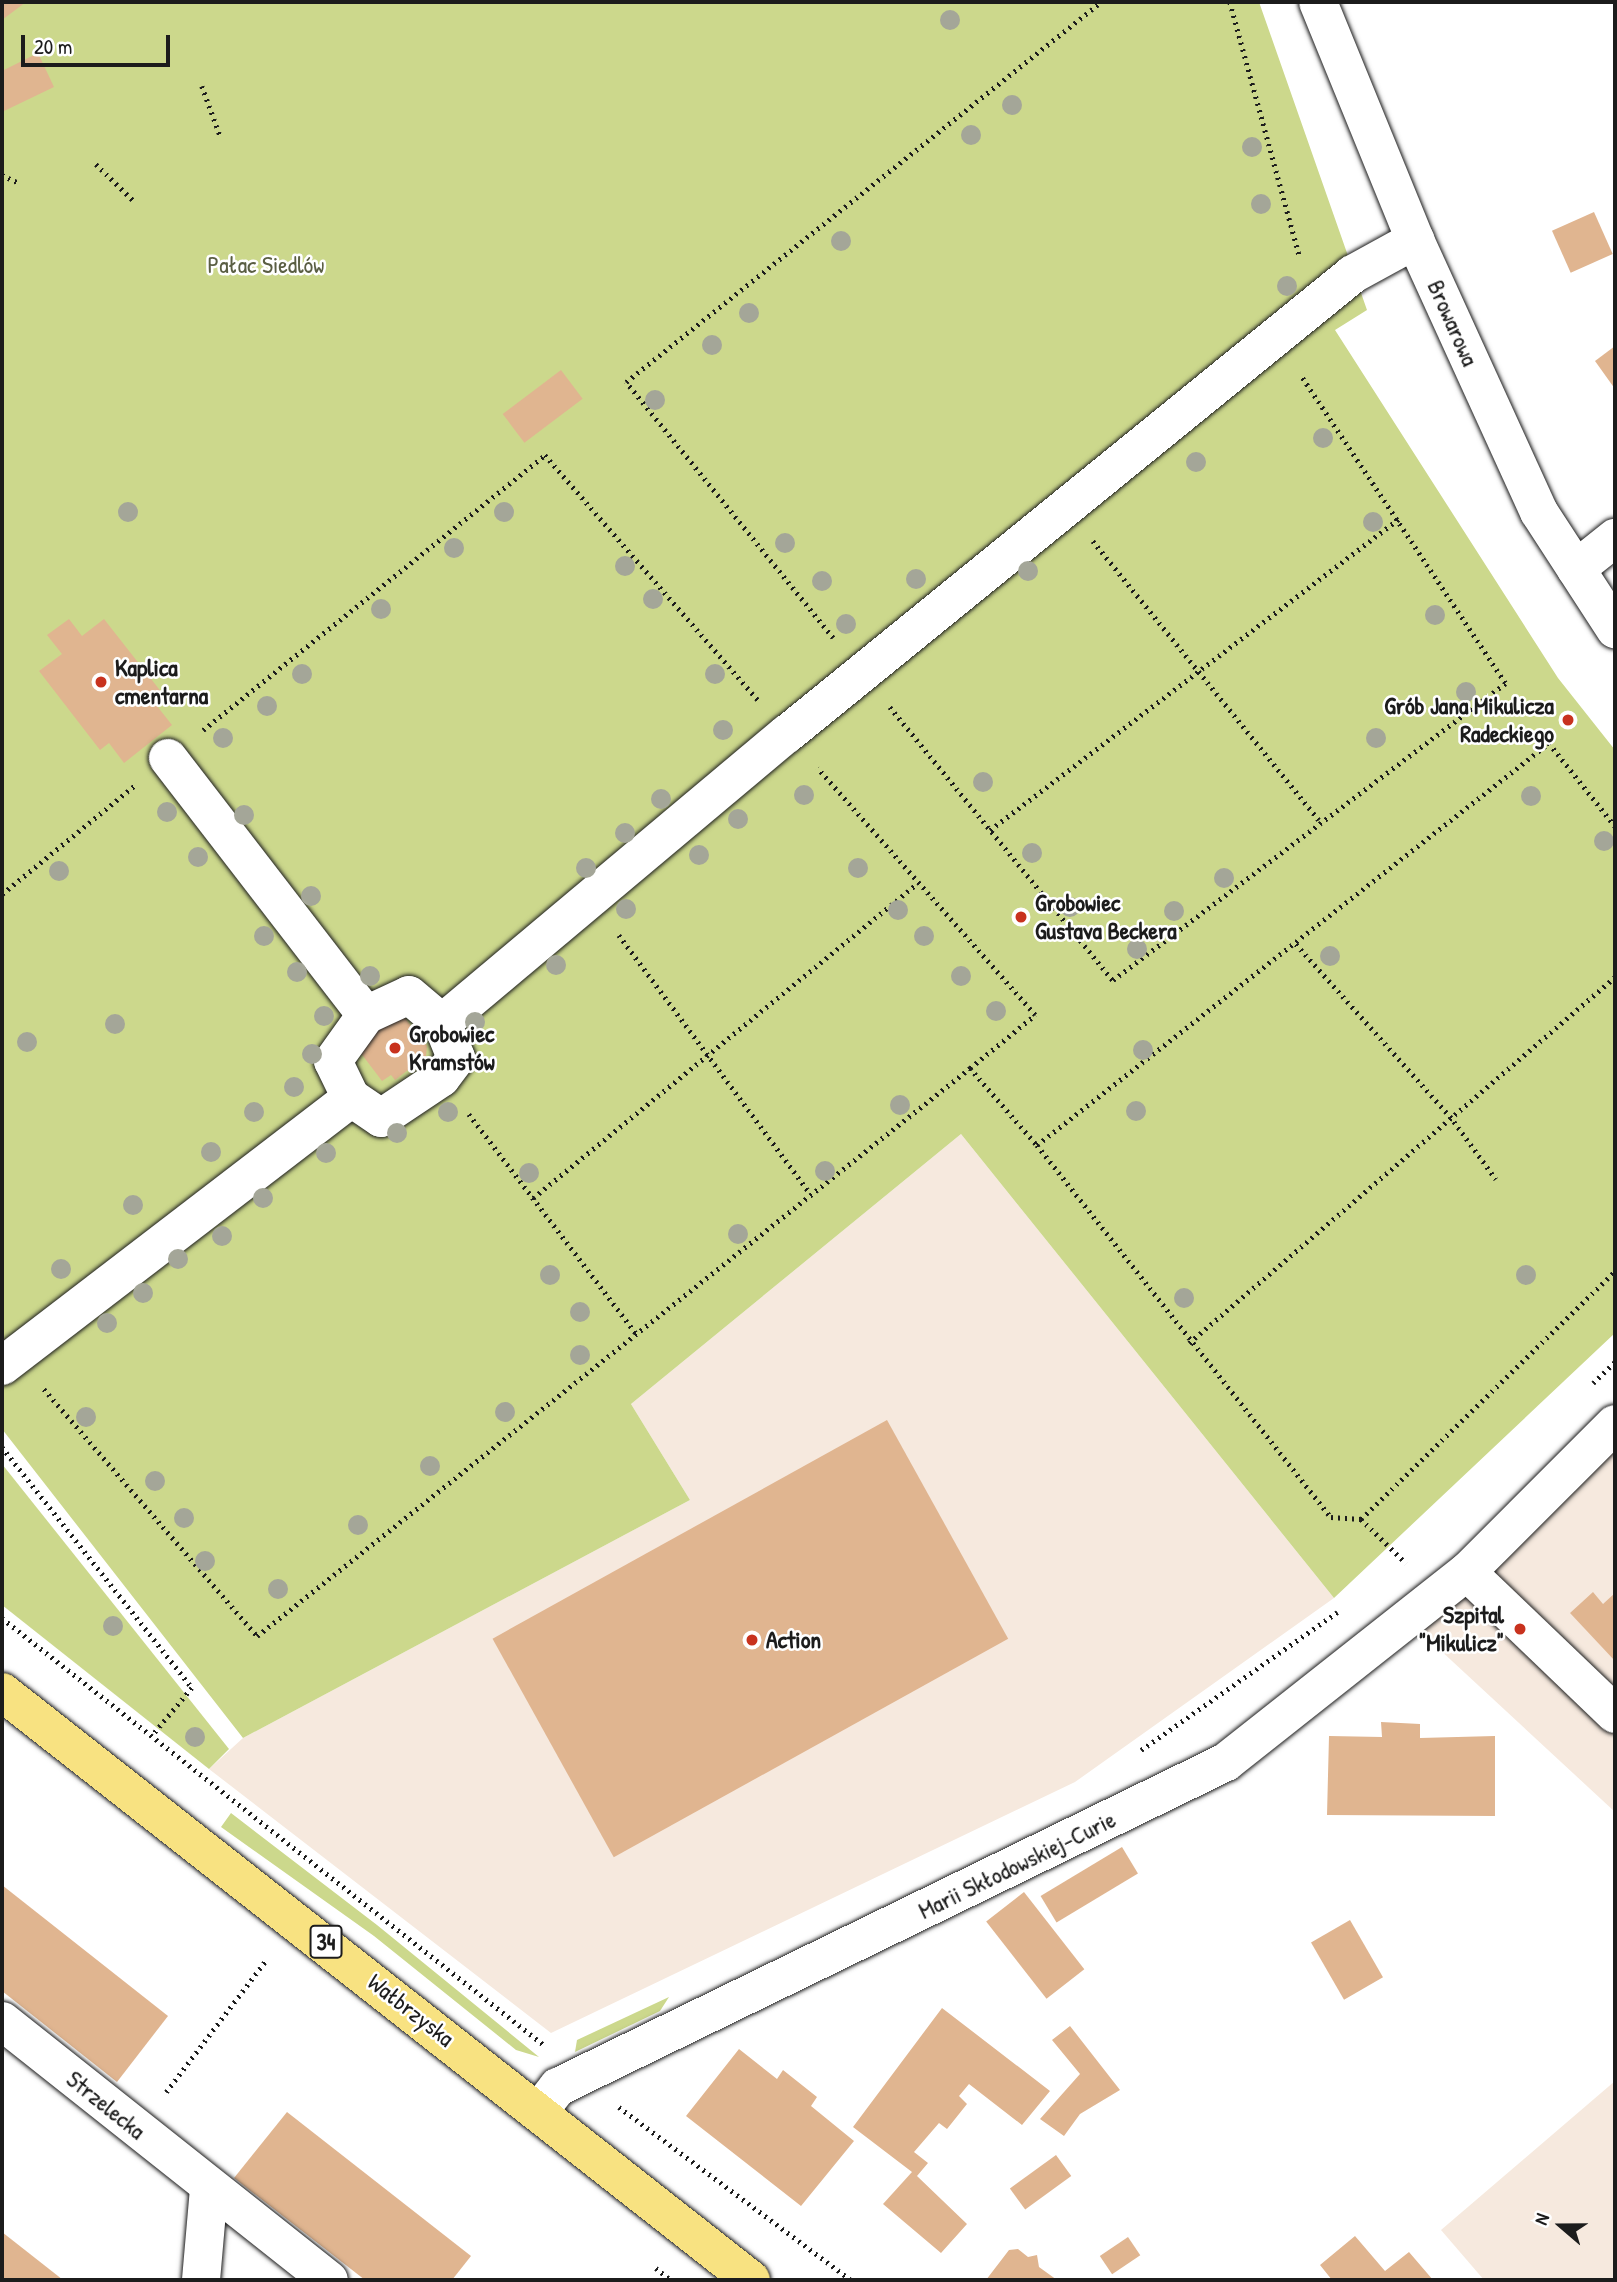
<!DOCTYPE html>
<html>
<head>
<meta charset="utf-8">
<style>
  body { margin:0 }
  #map { position:relative; width:1617px; height:2282px; overflow:hidden; background:#fff; font-family:"Patrick Hand",sans-serif }
  div>[style] { position:absolute }
  [style*='--x'] { left:calc(var(--x)*1px); top:calc(var(--y)*1px); width:calc(var(--w)*1px); rotate:calc(var(--a)*1deg) }
  .built>* { inset:0; background:#f6e9de }
  .green>* { inset:0; background:#ccd88c }
  .building>* { inset:0; background:#e0b590; transform-origin:0 0 }
  .path>* { height:4.5px; margin-top:-2.25px; transform-origin:0; background:repeating-linear-gradient(90deg,#1c1c1c 0 2px,transparent 0 7px) }
  .roads { filter:drop-shadow(0 0 2px #1c1c1c) drop-shadow(0 0 2px #1c1c1c) }
  .minor>* { height:38px; margin:-19px; padding:0 19px; transform-origin:19px; border-radius:19px; background:#fff }
  .major>* { height:38px; margin:-19px; padding:0 19px; transform-origin:19px; border-radius:19px; background:#f8e281 }
  .trees>* { width:20px; height:20px; margin:-10px; border-radius:50%; background:#a4a698 }
  .dots>* { width:19px; height:19px; translate:-50% -50%; box-sizing:border-box; border:4px solid #fff; border-radius:50% }
  span { translate:-50% -50%; white-space:nowrap; text-align:center; line-height:1.15; -webkit-text-stroke:5px #fff; paint-order:stroke }
  .shield-label span { padding:2px 5px; background:#fff; border:2px solid; border-radius:5px; -webkit-text-stroke-width:0 }
  .shield-label { font-size:23px; color:#1c1c1c; font-weight:700 }
  .park-label { font-size:24px; color:#5a5e43 }
  .street-label { font-size:24px; color:#1c1c1c }
  .poi-label { font-size:24px; color:#1c1c1c; font-weight:700 }
  .left { translate:0 -50%; text-align:left }
  .right { translate:-100% -50%; text-align:right }
  .frame { position:absolute; inset:0; border:4px solid #1c1c1c; pointer-events:none }
  .north { position:absolute; left:1526px; top:2191px; width:70px; height:70px; -webkit-text-stroke:5px #fff; paint-order:stroke; rotate:290deg; font-size:19px; font-weight:700; line-height:28px; text-align:center; color:#1c1c1c }
  .north::after { content:''; display:block; margin:auto; width:24px; height:32px; background:#1c1c1c; clip-path:polygon(50% 0,100% 100%,50% 72%,0 100%) }
  .scale { position:absolute; left:21px; top:35px; width:149px; height:32px; box-sizing:border-box; border:4px solid #1c1c1c; border-top:0; padding-left:9px; font-size:21px; line-height:24px; white-space:nowrap; color:#1c1c1c; -webkit-text-stroke:5px #fff; paint-order:stroke }
</style>
</head>
<body>
<div id="map">
  <div class="built">
    <i style="clip-path:polygon(961px 1134px,1334px 1598px,1075px 1782px,551px 2033px,209px 1769px,243px 1738px,690px 1500px,631px 1404px)"></i>
    <i style="clip-path:polygon(1615px 1439px,1615px 1812px,1425px 1636px,1425px 1622px)"></i>
    <i style="clip-path:polygon(1615px 2081px,1615px 2280px,1484px 2280px,1441px 2230px)"></i>
  </div>
  <div class="green">
    <i style="clip-path:polygon(2px 2px,1259px 2px,1367px 310px,1335px 330px,1558px 678px,1615px 750px,1615px 1333px,1334px 1598px,961px 1134px,631px 1404px,690px 1500px,243px 1738px,2px 1429px)"></i>
    <i style="clip-path:polygon(2px 1464px,229px 1749px,209px 1769px,2px 1605px)"></i>
    <i style="clip-path:polygon(231px 1813px,377px 1925px,539px 2057px,516px 2050px,374px 1936px,221px 1827px)"></i>
    <i style="clip-path:polygon(669px 1997px,660px 2011px,575px 2052px,577px 2040px)"></i>
  </div>
  <div class="building">
    <i style="clip-path:polygon(2px 2px,26px 2px,2px 20px)"></i>
    <i style="clip-path:polygon(38px 53px,54px 87px,2px 112px,2px 71px)"></i>
    <i style="left:1594px;top:212px;width:46px;height:46px;rotate:66deg"></i>
    <i style="clip-path:polygon(1615px 346px,1615px 389px,1595px 361px)"></i>
    <i style="left:561px;top:370px;width:36px;height:73px;rotate:53deg"></i>
    <i style="clip-path:polygon(69px 619px,82px 636px,104px 619px,166px 698px,157px 706px,172px 725px,124px 763px,109px 743px,100px 750px,39px 671px,62px 654px,47px 635px)"></i>
    <i style="clip-path:polygon(396px 1017px,404px 1017px,427px 1046px,426px 1056px,395px 1080px,391px 1075px,382px 1081px,360px 1052px,368px 1045px,364px 1041px)"></i>
    <i style="left:887px;top:1420px;width:250px;height:451px;rotate:61deg"></i>
    <i style="clip-path:polygon(1593px 1592px,1603px 1604px,1615px 1593px,1615px 1661px,1570px 1613px)"></i>
    <i style="clip-path:polygon(1381px 1722px,1420px 1724px,1420px 1738px,1495px 1736px,1495px 1816px,1327px 1815px,1329px 1736px,1382px 1737px)"></i>
    <i style="left:1122px;top:1847px;width:31px;height:95px;rotate:59deg"></i>
    <i style="clip-path:polygon(2px 1885px,168px 2016px,117px 2082px,2px 1991px)"></i>
    <i style="left:1024px;top:1892px;width:98px;height:48px;rotate:52deg"></i>
    <i style="left:1350px;top:1920px;width:66px;height:45px;rotate:60deg"></i>
    <i style="clip-path:polygon(942px 2008px,1050px 2091px,1022px 2125px,969px 2084px,959px 2096px,967px 2104px,947px 2129px,939px 2123px,914px 2152px,928px 2163px,917px 2176px,967px 2224px,941px 2253px,883px 2204px,912px 2172px,853px 2127px)"></i>
    <i style="clip-path:polygon(1070px 2026px,1120px 2090px,1080px 2114px,1064px 2136px,1040px 2119px,1080px 2074px,1052px 2040px)"></i>
    <i style="clip-path:polygon(739px 2049px,777px 2079px,783px 2070px,817px 2097px,811px 2106px,854px 2141px,801px 2206px,686px 2116px)"></i>
    <i style="clip-path:polygon(287px 2112px,471px 2256px,452px 2280px,365px 2280px,234px 2178px)"></i>
    <i style="left:1056px;top:2155px;width:26px;height:57px;rotate:54deg"></i>
    <i style="clip-path:polygon(2px 2232px,58px 2276px,63px 2280px,2px 2280px)"></i>
    <i style="clip-path:polygon(1355px 2236px,1385px 2271px,1409px 2252px,1433px 2280px,1332px 2280px,1320px 2265px)"></i>
    <i style="left:1128px;top:2237px;width:22px;height:34px;rotate:56deg"></i>
    <i style="clip-path:polygon(1018px 2249px,1028px 2257px,1037px 2255px,1039px 2267px,1057px 2280px,986px 2280px,1009px 2250px)"></i>
  </div>
  <div class="path">
    <i style="--x:1230;--y:2;--w:265;--a:74.7"></i>
    <i style="--x:202;--y:86;--w:55;--a:69.9"></i>
    <i style="--x:96;--y:164;--w:54;--a:44.3"></i>
    <i style="--x:2;--y:175;--w:17;--a:25"></i>
    <i style="--x:1093;--y:541;--w:359;--a:51"></i>
    <i style="--x:833;--y:638;--w:329;--a:-129"></i>
    <i style="--x:626;--y:382;--w:608;--a:-38.66"></i>
    <i style="--x:890;--y:707;--w:353;--a:50.8"></i>
    <i style="--x:1113;--y:980;--w:492;--a:-37.1"></i>
    <i style="--x:1505;--y:683;--w:369;--a:-123.6"></i>
    <i style="--x:203;--y:730;--w:439;--a:-38.8"></i>
    <i style="--x:545;--y:455;--w:326;--a:49"></i>
    <i style="--x:990;--y:830;--w:515;--a:-37.27"></i>
    <i style="--x:2;--y:894;--w:171;--a:-39.3"></i>
    <i style="--x:619;--y:935;--w:321;--a:53.5"></i>
    <i style="--x:1296;--y:944;--w:231;--a:48.2"></i>
    <i style="--x:1450;--y:1116;--w:78;--a:53.9"></i>
    <i style="--x:970;--y:1068;--w:102;--a:49"></i>
    <i style="--x:1037;--y:1145;--w:474;--a:51.7"></i>
    <i style="--x:1331;--y:1517;--w:30;--a:4"></i>
    <i style="--x:1361;--y:1519;--w:355;--a:-44.3"></i>
    <i style="--x:469;--y:1114;--w:275;--a:52.7"></i>
    <i style="--x:1037;--y:1145;--w:651;--a:-38.14"></i>
    <i style="--x:1549;--y:743;--w:106;--a:51.5"></i>
    <i style="--x:533;--y:1198;--w:497;--a:-39.3"></i>
    <i style="--x:1189;--y:1343;--w:562;--a:-40.67"></i>
    <i style="--x:1593;--y:1383;--w:30;--a:-44"></i>
    <i style="--x:44;--y:1389;--w:326;--a:49.2"></i>
    <i style="--x:257;--y:1636;--w:912;--a:-38.54"></i>
    <i style="--x:970;--y:1068;--w:84;--a:-39.2"></i>
    <i style="--x:1035;--y:1015;--w:329;--a:-131.4"></i>
    <i style="--x:2;--y:1447;--w:307;--a:51.7"></i>
    <i style="--x:192;--y:1688;--w:62;--a:129.8"></i>
    <i style="--x:1361;--y:1519;--w:63;--a:44.4"></i>
    <i style="--x:2;--y:1618;--w:690;--a:38.23"></i>
    <i style="--x:1141;--y:1750;--w:240;--a:-35.1"></i>
    <i style="--x:166;--y:2092;--w:167;--a:-52.8"></i>
    <i style="--x:619;--y:2107;--w:289;--a:36.7"></i>
    <i style="--x:656;--y:2268;--w:19;--a:39"></i>
  </div>
  <div class="roads">
    <div class="minor">
      <i style="--x:1318;--y:2;--w:257;--a:67.8"></i>
      <i style="--x:1415;--y:240;--w:299;--a:65.5"></i>
      <i style="--x:1539;--y:512;--w:140;--a:57"></i>
      <i style="--x:1576;--y:569;--w:50;--a:-38.5"></i>
      <i style="--x:168;--y:758;--w:324;--a:52.4"></i>
      <i style="--x:409;--y:995;--w:43;--a:40.3"></i>
      <i style="--x:442;--y:1023;--w:38;--a:68"></i>
      <i style="--x:456;--y:1058;--w:25;--a:127"></i>
      <i style="--x:441;--y:1078;--w:72;--a:146.3"></i>
      <i style="--x:381;--y:1118;--w:36;--a:-146"></i>
      <i style="--x:351;--y:1098;--w:41;--a:-115.9"></i>
      <i style="--x:333;--y:1061;--w:57;--a:-54.3"></i>
      <i style="--x:366;--y:1015;--w:47;--a:-24.9"></i>
      <i style="--x:442;--y:1023;--w:450;--a:-40"></i>
      <i style="--x:787;--y:734;--w:729;--a:-39.1"></i>
      <i style="--x:1353;--y:274;--w:71;--a:-28.7"></i>
      <i style="--x:2;--y:1366;--w:440;--a:-37.5"></i>
      <i style="--x:1467;--y:1572;--w:205;--a:43.8"></i>
      <i style="--x:2;--y:2021;--w:417;--a:38.4"></i>
      <i style="--x:539;--y:2111;--w:31;--a:-52"></i>
      <i style="--x:558;--y:2087;--w:743;--a:-25.94"></i>
      <i style="--x:1226;--y:1762;--w:307;--a:-38.3"></i>
      <i style="--x:1467;--y:1572;--w:209;--a:-45"></i>
      <i style="--x:201;--y:2280;--w:91;--a:-85"></i>
    </div>
    <div class="major">
      <i style="--x:2;--y:1692;--w:952;--a:38.13"></i>
    </div>
  </div>
  <div class="trees">
    <i style="left:950px;top:20px"></i>
    <i style="left:1012px;top:105px"></i>
    <i style="left:971px;top:135px"></i>
    <i style="left:1252px;top:147px"></i>
    <i style="left:1261px;top:204px"></i>
    <i style="left:841px;top:241px"></i>
    <i style="left:1287px;top:286px"></i>
    <i style="left:749px;top:313px"></i>
    <i style="left:712px;top:345px"></i>
    <i style="left:655px;top:400px"></i>
    <i style="left:1323px;top:438px"></i>
    <i style="left:1196px;top:462px"></i>
    <i style="left:128px;top:512px"></i>
    <i style="left:504px;top:512px"></i>
    <i style="left:1373px;top:522px"></i>
    <i style="left:785px;top:543px"></i>
    <i style="left:454px;top:548px"></i>
    <i style="left:625px;top:566px"></i>
    <i style="left:1028px;top:571px"></i>
    <i style="left:916px;top:579px"></i>
    <i style="left:822px;top:581px"></i>
    <i style="left:653px;top:599px"></i>
    <i style="left:381px;top:609px"></i>
    <i style="left:1435px;top:615px"></i>
    <i style="left:846px;top:624px"></i>
    <i style="left:302px;top:674px"></i>
    <i style="left:715px;top:674px"></i>
    <i style="left:1466px;top:692px"></i>
    <i style="left:267px;top:706px"></i>
    <i style="left:723px;top:730px"></i>
    <i style="left:223px;top:738px"></i>
    <i style="left:1376px;top:738px"></i>
    <i style="left:983px;top:782px"></i>
    <i style="left:804px;top:795px"></i>
    <i style="left:1531px;top:796px"></i>
    <i style="left:661px;top:799px"></i>
    <i style="left:167px;top:812px"></i>
    <i style="left:244px;top:815px"></i>
    <i style="left:738px;top:819px"></i>
    <i style="left:625px;top:833px"></i>
    <i style="left:1604px;top:841px"></i>
    <i style="left:1032px;top:853px"></i>
    <i style="left:699px;top:855px"></i>
    <i style="left:198px;top:857px"></i>
    <i style="left:586px;top:868px"></i>
    <i style="left:858px;top:868px"></i>
    <i style="left:59px;top:871px"></i>
    <i style="left:1224px;top:878px"></i>
    <i style="left:311px;top:896px"></i>
    <i style="left:1070px;top:907px"></i>
    <i style="left:626px;top:909px"></i>
    <i style="left:898px;top:910px"></i>
    <i style="left:1174px;top:911px"></i>
    <i style="left:264px;top:936px"></i>
    <i style="left:924px;top:936px"></i>
    <i style="left:1137px;top:949px"></i>
    <i style="left:1330px;top:956px"></i>
    <i style="left:556px;top:965px"></i>
    <i style="left:297px;top:972px"></i>
    <i style="left:370px;top:976px"></i>
    <i style="left:961px;top:976px"></i>
    <i style="left:996px;top:1011px"></i>
    <i style="left:324px;top:1016px"></i>
    <i style="left:475px;top:1022px"></i>
    <i style="left:115px;top:1024px"></i>
    <i style="left:27px;top:1042px"></i>
    <i style="left:1143px;top:1050px"></i>
    <i style="left:312px;top:1054px"></i>
    <i style="left:294px;top:1087px"></i>
    <i style="left:900px;top:1105px"></i>
    <i style="left:1136px;top:1111px"></i>
    <i style="left:254px;top:1112px"></i>
    <i style="left:448px;top:1112px"></i>
    <i style="left:397px;top:1133px"></i>
    <i style="left:211px;top:1152px"></i>
    <i style="left:326px;top:1153px"></i>
    <i style="left:825px;top:1171px"></i>
    <i style="left:529px;top:1173px"></i>
    <i style="left:263px;top:1198px"></i>
    <i style="left:133px;top:1205px"></i>
    <i style="left:738px;top:1234px"></i>
    <i style="left:222px;top:1236px"></i>
    <i style="left:178px;top:1259px"></i>
    <i style="left:61px;top:1269px"></i>
    <i style="left:550px;top:1275px"></i>
    <i style="left:1526px;top:1275px"></i>
    <i style="left:143px;top:1293px"></i>
    <i style="left:1184px;top:1298px"></i>
    <i style="left:580px;top:1312px"></i>
    <i style="left:107px;top:1323px"></i>
    <i style="left:580px;top:1355px"></i>
    <i style="left:505px;top:1412px"></i>
    <i style="left:86px;top:1417px"></i>
    <i style="left:430px;top:1466px"></i>
    <i style="left:155px;top:1481px"></i>
    <i style="left:184px;top:1518px"></i>
    <i style="left:358px;top:1525px"></i>
    <i style="left:205px;top:1561px"></i>
    <i style="left:278px;top:1589px"></i>
    <i style="left:113px;top:1626px"></i>
    <i style="left:195px;top:1737px"></i>
  </div>
  <div class="dots">
    <i style="left:101px;top:682px;background:#c8321e"></i>
    <i style="left:1568px;top:720px;background:#c8321e"></i>
    <i style="left:1021px;top:917px;background:#c8321e"></i>
    <i style="left:395px;top:1048px;background:#c8321e"></i>
    <i style="left:1520px;top:1629px;background:#c8321e"></i>
    <i style="left:752px;top:1640px;background:#c8321e"></i>
  </div>
  <div class="shield-label">
    <span style="left:326px;top:1942px">34</span>
  </div>
  <div class="park-label">
    <span style="left:266px;top:265px">Pałac Siedlów</span>
  </div>
  <div class="street-label">
    <span style="left:1453px;top:323px;rotate:66deg">Browarowa</span>
    <span style="left:1017px;top:1865px;rotate:-26deg">Marii Skłodowskiej-Curie</span>
    <span style="left:411px;top:2010px;rotate:38deg">Wałbrzyska</span>
    <span style="left:106px;top:2105px;rotate:39deg">Strzelecka</span>
  </div>
  <div class="poi-label">
    <span class="left" style="left:115px;top:682px">Kaplica<br>cmentarna</span>
    <span class="right" style="left:1554px;top:720px">Grób Jana Mikulicza<br>Radeckiego</span>
    <span class="left" style="left:1035px;top:917px">Grobowiec<br>Gustava Beckera</span>
    <span class="left" style="left:409px;top:1048px">Grobowiec<br>Kramstów</span>
    <span class="right" style="left:1504px;top:1629px">Szpital<br>"Mikulicz"</span>
    <span class="left" style="left:766px;top:1640px">Action</span>
  </div>
  <div class="frame"></div>
  <div class="north">N</div>
  <div class="scale">20 m</div>
</div>
</body>
</html>
